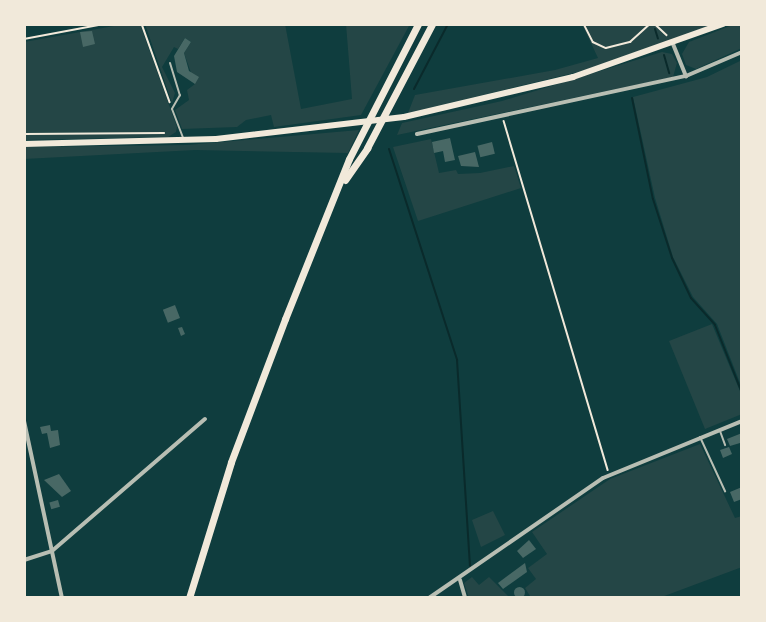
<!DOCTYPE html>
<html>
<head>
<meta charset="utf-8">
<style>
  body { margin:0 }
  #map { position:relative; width:766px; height:622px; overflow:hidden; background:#0f3d3e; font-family:Ubuntu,sans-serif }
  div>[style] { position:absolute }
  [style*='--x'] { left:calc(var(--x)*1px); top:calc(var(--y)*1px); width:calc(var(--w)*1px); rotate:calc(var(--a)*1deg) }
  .green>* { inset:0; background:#244646 }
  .stream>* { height:2px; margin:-1px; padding:0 1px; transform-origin:1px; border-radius:1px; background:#0a2a2b }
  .building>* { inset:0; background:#486865; transform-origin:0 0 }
  .round { border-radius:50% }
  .path>* { height:1.5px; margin:-0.75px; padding:0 0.75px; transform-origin:0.75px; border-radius:0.75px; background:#f1e9da }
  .service>* { height:2px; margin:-1px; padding:0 1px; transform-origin:1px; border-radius:1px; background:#b8beb3 }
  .minor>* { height:4px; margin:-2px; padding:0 2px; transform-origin:2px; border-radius:2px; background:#b8beb3 }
  .secondary>* { height:6px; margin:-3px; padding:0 3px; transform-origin:3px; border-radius:3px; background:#f1e9da }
  .trunk>* { height:7px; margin:-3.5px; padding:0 3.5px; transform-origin:3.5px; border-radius:3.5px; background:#f1e9da }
  span { translate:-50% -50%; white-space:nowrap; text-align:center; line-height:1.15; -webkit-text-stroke:6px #f1e9da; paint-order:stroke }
  .frame { position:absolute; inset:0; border:26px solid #f1e9da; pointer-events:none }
</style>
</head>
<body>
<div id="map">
  <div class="green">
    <i style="clip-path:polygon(125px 24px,140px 24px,177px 127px,176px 132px,168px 137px,24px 140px,24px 42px)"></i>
    <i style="clip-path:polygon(285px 24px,301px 109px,352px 99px,346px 24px,410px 24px,361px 115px,274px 127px,271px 115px,246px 120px,237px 127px,182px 129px,175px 110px,189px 100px,187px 90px,195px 84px,184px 53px,191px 42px,185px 38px,178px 49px,174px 47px,162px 67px,175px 93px,172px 103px,145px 24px)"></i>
    <i style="clip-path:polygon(582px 24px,715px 24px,582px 71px,408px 113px,415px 95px,555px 70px,598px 58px)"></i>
    <i style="clip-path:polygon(735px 24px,742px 24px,742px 48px,696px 69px,686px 65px,682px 54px,689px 42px)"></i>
    <i style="clip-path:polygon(662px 52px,672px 54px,677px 63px,673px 77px,397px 135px,402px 123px,502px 101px)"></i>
    <i style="clip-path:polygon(742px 60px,742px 388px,717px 324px,693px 297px,673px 257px,655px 198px,633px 97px,707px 77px)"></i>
    <i style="clip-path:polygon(359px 130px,348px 153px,195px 150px,24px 159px,24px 147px,187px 145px)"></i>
    <i style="clip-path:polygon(431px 139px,439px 173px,456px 170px,458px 174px,480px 173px,514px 166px,521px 188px,418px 221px,393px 147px)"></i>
    <i style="clip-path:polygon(712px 324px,742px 396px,742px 414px,705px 429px,669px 341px)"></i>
    <i style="clip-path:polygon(700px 444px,735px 518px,742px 516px,742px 567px,659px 598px,525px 598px,530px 596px,525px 588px,536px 579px,528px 568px,547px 554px,532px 532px,610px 479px)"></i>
    <i style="clip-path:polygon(493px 511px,505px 535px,481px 547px,472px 520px)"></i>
    <i style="clip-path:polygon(472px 577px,479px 585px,489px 577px,510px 598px,469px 598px,464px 583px)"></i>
  </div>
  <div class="stream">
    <i style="--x:655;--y:29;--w:10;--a:73"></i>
    <i style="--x:664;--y:55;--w:19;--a:74"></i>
    <i style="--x:414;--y:89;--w:73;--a:-62.4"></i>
    <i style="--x:632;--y:98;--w:103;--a:78.3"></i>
    <i style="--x:653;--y:199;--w:62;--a:72.1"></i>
    <i style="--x:672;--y:258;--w:44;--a:64.6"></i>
    <i style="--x:691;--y:298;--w:36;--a:48"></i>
    <i style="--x:715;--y:325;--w:73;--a:68.3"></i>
    <i style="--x:389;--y:149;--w:222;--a:72.1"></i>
    <i style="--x:457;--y:360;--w:206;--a:86.4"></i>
  </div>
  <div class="building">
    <i style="clip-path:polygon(92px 31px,95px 44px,83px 47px,80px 32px)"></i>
    <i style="clip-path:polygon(185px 38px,191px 42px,184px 53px,189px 71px,199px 77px,195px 84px,177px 72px,174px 56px)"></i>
    <i style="clip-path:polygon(450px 138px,455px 160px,445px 162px,443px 151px,434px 153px,432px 142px)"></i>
    <i style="left:492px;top:142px;width:12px;height:15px;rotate:76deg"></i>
    <i style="clip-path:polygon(475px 152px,479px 167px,461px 166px,458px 156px)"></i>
    <i style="left:175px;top:305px;width:14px;height:13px;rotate:69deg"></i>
    <i style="clip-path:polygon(182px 327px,185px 334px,181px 336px,178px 328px)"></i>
    <i style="clip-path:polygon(50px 425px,51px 431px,58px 430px,60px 445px,50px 448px,47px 433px,42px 434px,40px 427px)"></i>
    <i style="clip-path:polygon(742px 433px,740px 443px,730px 446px,727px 439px)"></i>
    <i style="clip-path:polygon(729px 447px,732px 454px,723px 458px,720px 450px)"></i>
    <i style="clip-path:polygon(59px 474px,71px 491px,62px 497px,44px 480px)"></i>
    <i style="clip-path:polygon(742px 487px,742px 499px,734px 502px,730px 492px)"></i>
    <i style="left:58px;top:500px;width:7px;height:9px;rotate:74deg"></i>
    <i style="clip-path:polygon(529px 540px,536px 549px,523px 558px,517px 551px)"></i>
    <i style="clip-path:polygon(525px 563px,527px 572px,503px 589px,498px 583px)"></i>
    <i class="round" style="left:513.5px;top:586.5px;width:11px;height:11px"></i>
  </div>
  <div class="path">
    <i style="--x:142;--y:24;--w:83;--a:70.3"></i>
    <i style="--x:584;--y:24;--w:20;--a:63"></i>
    <i style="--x:593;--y:42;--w:14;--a:25"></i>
    <i style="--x:606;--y:48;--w:25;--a:-14"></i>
    <i style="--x:630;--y:42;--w:27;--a:-42"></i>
    <i style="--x:655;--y:24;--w:16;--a:43"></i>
    <i style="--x:24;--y:39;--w:81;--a:-10.6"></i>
    <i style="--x:504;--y:121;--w:364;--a:73.4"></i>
    <i style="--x:24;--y:134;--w:140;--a:-0.4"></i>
  </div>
  <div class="service">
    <i style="--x:170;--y:63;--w:34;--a:73"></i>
    <i style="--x:180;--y:95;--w:16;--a:120"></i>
    <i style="--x:172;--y:109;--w:30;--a:69"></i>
    <i style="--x:720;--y:431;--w:15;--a:70"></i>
    <i style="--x:700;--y:437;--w:60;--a:65.2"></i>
  </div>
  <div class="minor">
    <i style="--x:673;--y:44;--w:35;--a:68"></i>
    <i style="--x:686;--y:76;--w:61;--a:-23.2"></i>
    <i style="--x:417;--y:134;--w:275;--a:-12.2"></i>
    <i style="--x:24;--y:421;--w:181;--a:77.9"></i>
    <i style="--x:24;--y:560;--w:29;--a:-18"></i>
    <i style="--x:52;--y:551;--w:202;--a:-40.8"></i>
    <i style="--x:460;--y:580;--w:19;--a:74"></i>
    <i style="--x:429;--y:598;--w:211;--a:-34.6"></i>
    <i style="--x:603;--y:478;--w:150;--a:-22.3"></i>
  </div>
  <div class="secondary">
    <i style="--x:24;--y:144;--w:192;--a:-1.5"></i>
    <i style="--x:216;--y:139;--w:189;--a:-6.7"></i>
    <i style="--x:404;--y:117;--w:174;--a:-13.3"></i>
    <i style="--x:573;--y:77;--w:159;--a:-19.5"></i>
  </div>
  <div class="trunk">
    <i style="--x:345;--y:180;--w:39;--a:-55"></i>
    <i style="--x:367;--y:148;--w:140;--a:-62.3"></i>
    <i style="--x:189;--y:598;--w:142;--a:-72.8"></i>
    <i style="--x:231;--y:462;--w:153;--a:-69.3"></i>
    <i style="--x:285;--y:319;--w:172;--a:-68.2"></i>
    <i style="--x:349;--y:159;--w:152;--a:-62.9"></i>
  </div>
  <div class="frame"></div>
</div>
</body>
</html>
